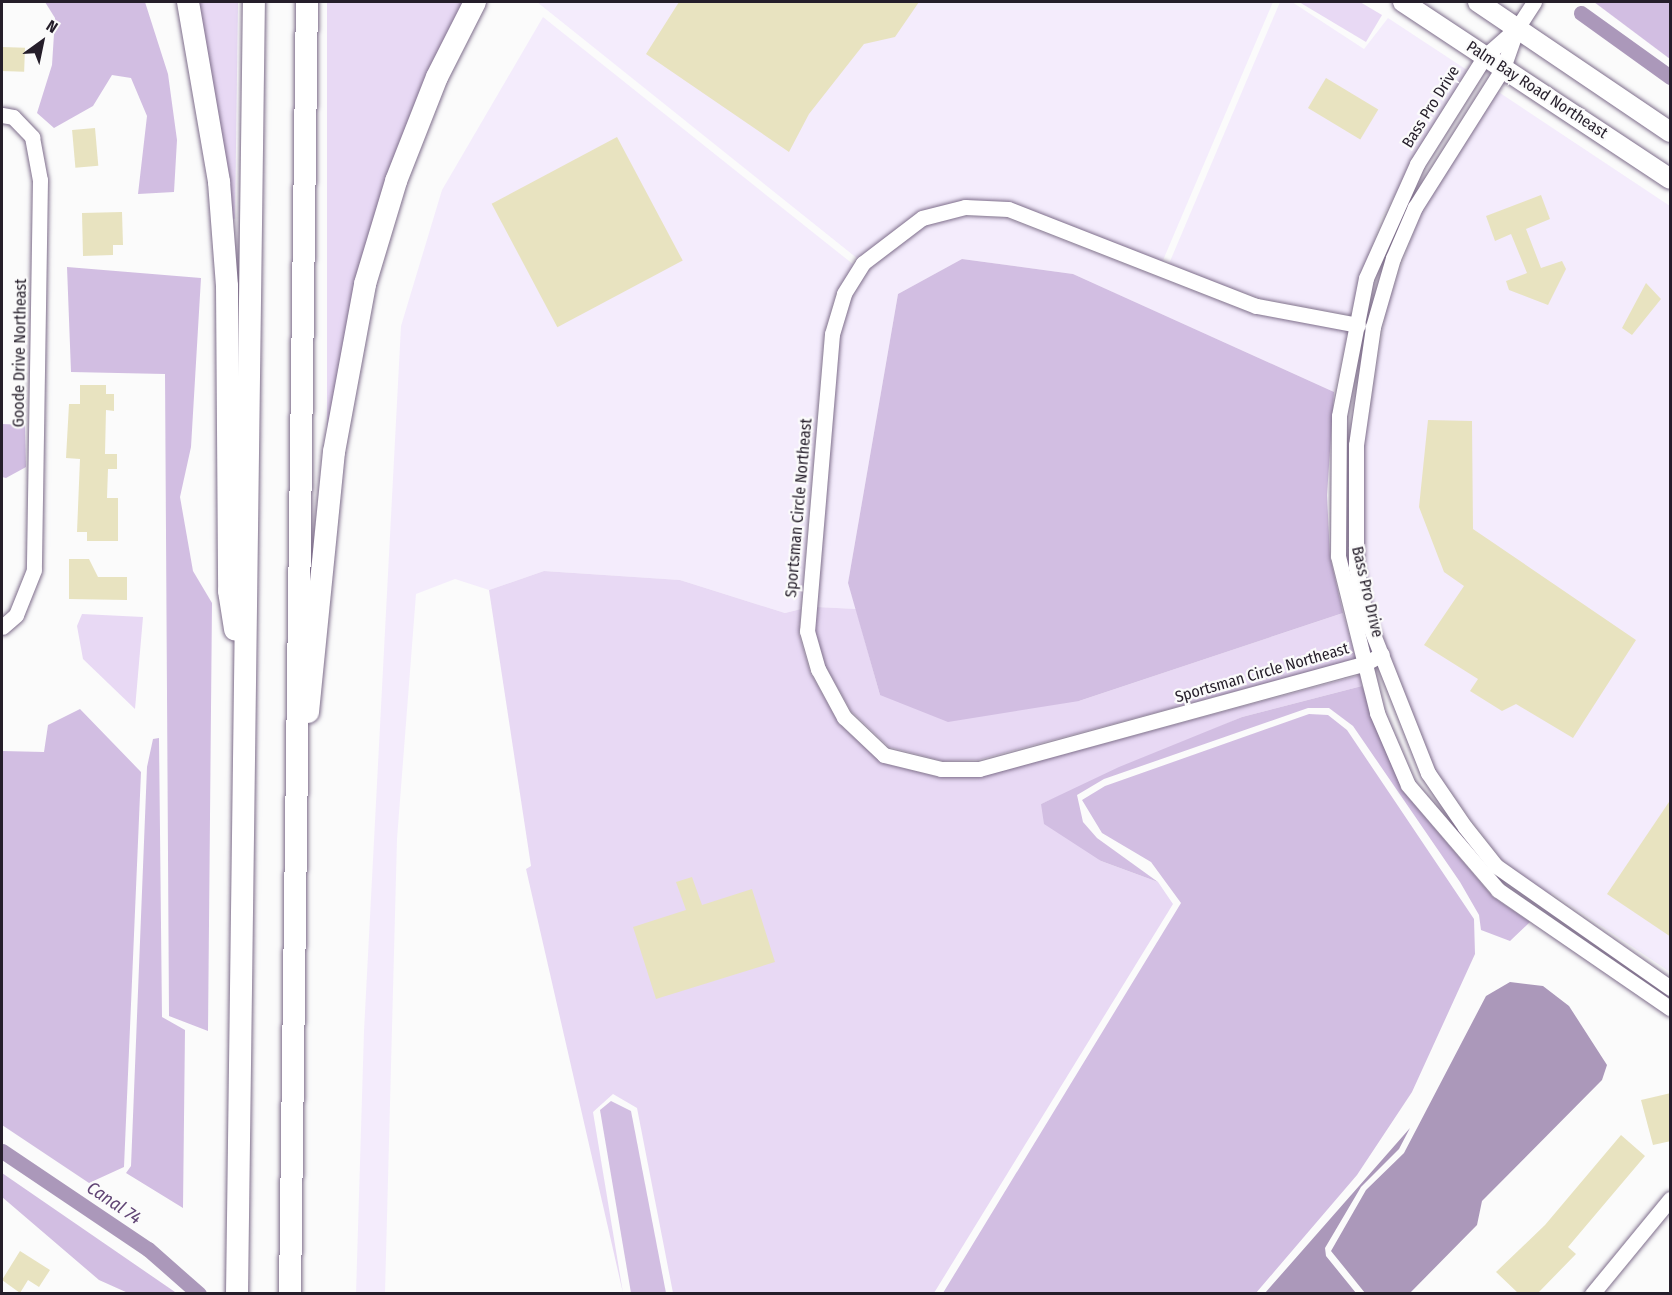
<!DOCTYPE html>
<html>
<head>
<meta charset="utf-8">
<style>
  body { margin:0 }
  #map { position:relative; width:1672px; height:1295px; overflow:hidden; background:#fbfbfb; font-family:"Fira Sans Condensed",sans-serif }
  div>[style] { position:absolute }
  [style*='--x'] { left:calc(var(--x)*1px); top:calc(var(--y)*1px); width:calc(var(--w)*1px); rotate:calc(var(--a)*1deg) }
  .built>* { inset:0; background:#f4ecfc }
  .green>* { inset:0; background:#e8d9f4 }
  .forest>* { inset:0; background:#d2bee2 }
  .water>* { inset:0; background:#ab98ba }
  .canal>* { height:15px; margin:-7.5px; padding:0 7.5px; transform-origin:7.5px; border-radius:7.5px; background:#ab98ba }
  .building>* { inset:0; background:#e8e3c0; transform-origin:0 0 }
  .roads { filter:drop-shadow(0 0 2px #7e6e8b) drop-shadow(0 0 2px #7e6e8b) }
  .minor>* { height:15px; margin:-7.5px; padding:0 7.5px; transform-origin:7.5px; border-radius:7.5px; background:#fff }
  .major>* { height:20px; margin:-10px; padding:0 10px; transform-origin:10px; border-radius:10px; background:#fff }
  .highway>* { height:22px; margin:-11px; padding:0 11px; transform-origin:11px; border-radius:11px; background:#fff }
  span { translate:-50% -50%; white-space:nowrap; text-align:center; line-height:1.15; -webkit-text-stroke:4.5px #fbfbfb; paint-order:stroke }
  .street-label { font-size:16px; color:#251e2a }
  .water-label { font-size:18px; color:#604474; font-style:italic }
  .frame { position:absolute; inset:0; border:3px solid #251e2a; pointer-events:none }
  .north { position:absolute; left:12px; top:12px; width:60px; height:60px; -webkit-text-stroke:4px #fbfbfb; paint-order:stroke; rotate:33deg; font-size:16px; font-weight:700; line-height:24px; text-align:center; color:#251e2a }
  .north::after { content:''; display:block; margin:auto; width:21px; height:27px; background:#251e2a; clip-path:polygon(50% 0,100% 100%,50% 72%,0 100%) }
</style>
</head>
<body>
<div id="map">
  <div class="built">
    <i style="clip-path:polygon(537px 2px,1273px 2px,1158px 272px,1008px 209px,922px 218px,863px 263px)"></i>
    <i style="clip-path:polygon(1280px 2px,1292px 2px,1364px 49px,1388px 18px,1467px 70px,1381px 219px,1350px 315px,1259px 298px,1168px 266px)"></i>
    <i style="clip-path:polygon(543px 17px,854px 265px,836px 293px,824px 334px,801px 609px,785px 613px,680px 580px,544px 571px,489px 590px,455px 579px,416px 594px,397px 839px,385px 1293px,356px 1294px,364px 1031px,401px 326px,442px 190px)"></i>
    <i style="clip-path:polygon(1497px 91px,1670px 206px,1670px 972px,1552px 893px,1549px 897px,1502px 860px,1472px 821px,1435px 769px,1373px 611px,1364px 565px,1364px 445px,1387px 305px,1422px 210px)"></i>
    <i style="clip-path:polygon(964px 216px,1006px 218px,1253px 314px,1348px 331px,1334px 392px,1073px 274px,962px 259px,898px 294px,848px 583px,856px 609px,817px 607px,839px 335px,851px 298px,869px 268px,895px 244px,924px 226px)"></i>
  </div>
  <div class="green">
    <i style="clip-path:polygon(197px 2px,238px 2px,235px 219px,229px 218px)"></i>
    <i style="clip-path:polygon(327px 2px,469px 2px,439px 60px,327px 443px)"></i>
    <i style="clip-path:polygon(1299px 2px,1360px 2px,1382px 15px,1366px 42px)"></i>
    <i style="clip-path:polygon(544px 571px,680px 580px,785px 613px,801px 609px,799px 634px,810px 672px,839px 724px,882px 763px,938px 777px,980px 777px,1360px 675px,1362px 686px,1242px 717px,1041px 804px,1101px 861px,1158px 882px,1173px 904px,934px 1293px,673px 1293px,637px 1108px,613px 1094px,593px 1112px,623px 1293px,526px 869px,531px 866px,489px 590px)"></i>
    <i style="clip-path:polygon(817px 607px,856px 609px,880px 695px,1079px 701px,1343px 613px,1356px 659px,978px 760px,943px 761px,889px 747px,851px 711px,825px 665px,815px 630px)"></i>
    <i style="clip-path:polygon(82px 614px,143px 617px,135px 709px,83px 659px,77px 626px)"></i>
  </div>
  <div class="forest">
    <i style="clip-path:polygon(45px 2px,145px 2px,168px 74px,177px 140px,174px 192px,138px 194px,147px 116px,131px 78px,112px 75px,93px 106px,54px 128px,37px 113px,52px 65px,55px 18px)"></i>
    <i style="clip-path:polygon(1594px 2px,1670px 2px,1670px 59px)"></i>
    <i style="clip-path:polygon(962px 259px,1073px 274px,1334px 392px,1327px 495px,1330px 557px,1343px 613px,1079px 701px,948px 722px,880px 695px,848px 583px,898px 294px)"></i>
    <i style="clip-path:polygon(67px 267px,201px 278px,191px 447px,180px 497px,193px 571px,212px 603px,208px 1031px,169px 1016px,165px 374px,71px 372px)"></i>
    <i style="clip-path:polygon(2px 424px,25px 425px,26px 467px,6px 478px,2px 477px)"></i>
    <i style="clip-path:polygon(1362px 686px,1402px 790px,1493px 897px,1530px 922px,1510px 941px,1481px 930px,1479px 915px,1460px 882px,1353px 726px,1329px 708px,1308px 708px,1104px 779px,1077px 795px,1083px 822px,1097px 838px,1158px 882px,1101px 861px,1044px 824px,1041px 804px,1119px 767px,1242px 717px)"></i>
    <i style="clip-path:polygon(80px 709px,141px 772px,124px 1167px,89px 1183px,2px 1125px,2px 751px,44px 752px,48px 725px)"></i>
    <i style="clip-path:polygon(1309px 714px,1328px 715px,1347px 730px,1474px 919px,1475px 954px,1412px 1092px,1357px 1175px,1256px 1293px,943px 1293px,1181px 903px,1151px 862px,1102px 833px,1082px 800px,1105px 786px)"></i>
    <i style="clip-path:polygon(159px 738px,162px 1017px,185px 1030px,183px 1208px,126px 1173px,131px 1166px,147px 767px,153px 739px)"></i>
    <i style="clip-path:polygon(611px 1101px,631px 1111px,666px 1293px,631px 1293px,600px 1110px)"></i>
    <i style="clip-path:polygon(2px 1173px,175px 1292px,177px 1293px,128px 1293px,99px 1280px,2px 1197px)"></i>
  </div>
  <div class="water">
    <i style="clip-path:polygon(1510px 982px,1543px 986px,1569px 1006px,1607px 1065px,1602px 1080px,1482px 1201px,1477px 1225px,1410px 1293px,1365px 1293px,1331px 1251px,1366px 1190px,1404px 1153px,1486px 996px)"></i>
    <i style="clip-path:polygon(1410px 1128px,1399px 1149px,1361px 1187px,1325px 1248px,1326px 1256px,1356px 1293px,1265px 1293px)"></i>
  </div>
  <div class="canal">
    <i style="--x:1581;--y:13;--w:110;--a:35.7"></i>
    <i style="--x:2;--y:1151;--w:176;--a:33.9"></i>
    <i style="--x:148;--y:1249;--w:68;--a:41.4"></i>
  </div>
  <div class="building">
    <i style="clip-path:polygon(679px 2px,919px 2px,895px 37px,864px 44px,809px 114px,789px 152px,646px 54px)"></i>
    <i style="left:2px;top:47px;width:23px;height:24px;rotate:2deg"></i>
    <i style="left:1326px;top:78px;width:61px;height:35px;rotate:31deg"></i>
    <i style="left:95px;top:128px;width:38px;height:23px;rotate:85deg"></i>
    <i style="left:617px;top:137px;width:140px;height:142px;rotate:62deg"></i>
    <i style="clip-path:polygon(1541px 195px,1550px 219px,1526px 229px,1541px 268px,1562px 261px,1566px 269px,1548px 305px,1509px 290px,1506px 281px,1527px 273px,1511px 234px,1495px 241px,1486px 216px)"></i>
    <i style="clip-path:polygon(122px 212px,123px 245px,113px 245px,113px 255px,83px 256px,82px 213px)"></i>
    <i style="clip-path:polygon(1646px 283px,1661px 299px,1632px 335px,1622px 328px)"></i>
    <i style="clip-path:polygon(80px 385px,106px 385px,106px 394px,114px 394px,114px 411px,106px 410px,105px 454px,117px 454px,117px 469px,108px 469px,107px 498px,118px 498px,118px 541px,87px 541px,87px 532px,77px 532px,80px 459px,66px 458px,69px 404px,80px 404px)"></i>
    <i style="clip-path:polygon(1428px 420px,1472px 421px,1473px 529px,1636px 640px,1573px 738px,1516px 704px,1502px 711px,1470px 691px,1478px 679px,1424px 645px,1464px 586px,1444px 572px,1419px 507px)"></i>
    <i style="clip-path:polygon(69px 559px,89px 559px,98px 577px,127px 577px,127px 600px,69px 599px)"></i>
    <i style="clip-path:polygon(1671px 799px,1671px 937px,1607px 894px)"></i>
    <i style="clip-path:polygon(692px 877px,702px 905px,752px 889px,775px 962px,656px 999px,633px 927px,686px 910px,676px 882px)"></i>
    <i style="clip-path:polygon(1671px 1093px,1671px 1141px,1653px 1145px,1641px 1100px)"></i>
    <i style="clip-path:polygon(1621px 1135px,1645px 1156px,1568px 1247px,1576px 1254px,1538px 1293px,1518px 1293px,1496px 1272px,1545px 1225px)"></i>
    <i style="clip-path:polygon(20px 1251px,50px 1270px,39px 1287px,28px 1280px,20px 1293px,2px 1280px)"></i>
  </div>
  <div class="roads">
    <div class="minor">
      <i style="--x:1534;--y:2;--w:31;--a:123"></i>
      <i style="--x:1517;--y:28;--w:42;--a:109.3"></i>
      <i style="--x:1503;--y:68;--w:165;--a:122.3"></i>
      <i style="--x:1415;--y:207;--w:56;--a:113.3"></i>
      <i style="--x:1393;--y:258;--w:72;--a:106.2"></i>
      <i style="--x:1373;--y:327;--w:119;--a:98.2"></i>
      <i style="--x:1356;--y:445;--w:122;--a:90"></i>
      <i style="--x:1356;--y:567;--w:48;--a:79.2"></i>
      <i style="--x:1365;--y:614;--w:171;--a:68.4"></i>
      <i style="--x:1428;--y:773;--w:65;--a:55.6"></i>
      <i style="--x:1465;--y:827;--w:50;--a:51.5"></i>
      <i style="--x:1496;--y:866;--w:213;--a:35"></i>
      <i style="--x:1517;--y:28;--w:43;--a:138.8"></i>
      <i style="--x:1485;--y:56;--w:128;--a:122.2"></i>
      <i style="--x:1417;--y:164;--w:125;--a:114.1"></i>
      <i style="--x:1366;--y:278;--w:141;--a:101.1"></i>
      <i style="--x:1339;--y:416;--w:140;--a:90.4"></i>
      <i style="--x:1338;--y:556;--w:162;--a:76"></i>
      <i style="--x:1377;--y:713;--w:78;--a:66.7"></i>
      <i style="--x:1408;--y:785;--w:138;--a:49.4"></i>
      <i style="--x:1498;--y:890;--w:209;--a:34.5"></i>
      <i style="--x:2;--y:115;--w:11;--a:10"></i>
      <i style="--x:13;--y:117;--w:28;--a:46"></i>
      <i style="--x:32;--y:137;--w:44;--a:79.5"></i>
      <i style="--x:40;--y:180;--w:390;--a:90.9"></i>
      <i style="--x:34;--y:570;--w:48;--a:111.8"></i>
      <i style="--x:16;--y:615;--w:18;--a:139"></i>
      <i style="--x:1358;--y:325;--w:104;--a:-169.4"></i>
      <i style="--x:1256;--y:306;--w:266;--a:-158.6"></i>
      <i style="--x:1008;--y:209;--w:43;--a:-177.3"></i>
      <i style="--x:965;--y:207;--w:44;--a:165.7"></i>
      <i style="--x:922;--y:218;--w:74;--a:142.7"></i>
      <i style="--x:863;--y:263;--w:36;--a:122"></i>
      <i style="--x:844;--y:294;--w:42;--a:106.7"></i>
      <i style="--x:832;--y:334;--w:298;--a:94.8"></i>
      <i style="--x:807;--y:631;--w:40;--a:74"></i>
      <i style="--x:818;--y:669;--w:55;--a:61.6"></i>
      <i style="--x:844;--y:717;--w:55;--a:43.5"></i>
      <i style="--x:884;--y:755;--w:59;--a:13.8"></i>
      <i style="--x:941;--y:769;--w:38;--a:0"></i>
      <i style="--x:979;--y:769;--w:401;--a:-15.3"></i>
      <i style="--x:1366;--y:663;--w:18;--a:-29"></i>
      <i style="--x:1592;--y:1294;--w:123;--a:-50.6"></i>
    </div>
    <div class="major">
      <i style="--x:1403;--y:2;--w:320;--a:33.5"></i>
      <i style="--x:1478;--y:2;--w:232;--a:34.1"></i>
    </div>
    <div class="highway">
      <i style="--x:188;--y:2;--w:183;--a:80.2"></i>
      <i style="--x:219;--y:182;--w:104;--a:85.6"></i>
      <i style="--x:227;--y:286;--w:305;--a:89.6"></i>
      <i style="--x:229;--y:591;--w:39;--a:81"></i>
      <i style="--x:308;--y:712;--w:261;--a:-84.3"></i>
      <i style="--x:334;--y:452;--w:171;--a:-79.5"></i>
      <i style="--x:365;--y:284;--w:108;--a:-73.2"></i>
      <i style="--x:396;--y:181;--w:112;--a:-68.5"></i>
      <i style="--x:437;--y:77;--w:84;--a:-63.1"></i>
      <i style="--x:237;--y:1294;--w:1292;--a:-89.25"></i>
      <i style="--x:290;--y:1294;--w:1292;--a:-89.25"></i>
    </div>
  </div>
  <div class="street-label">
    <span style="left:1537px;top:90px;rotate:33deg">Palm Bay Road Northeast</span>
    <span style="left:1431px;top:107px;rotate:-58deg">Bass Pro Drive</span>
    <span style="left:20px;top:353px;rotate:-89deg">Goode Drive Northeast</span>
    <span style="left:799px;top:508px;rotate:-85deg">Sportsman Circle Northeast</span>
    <span style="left:1367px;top:592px;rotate:77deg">Bass Pro Drive</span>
    <span style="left:1262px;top:673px;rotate:-16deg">Sportsman Circle Northeast</span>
  </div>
  <div class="water-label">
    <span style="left:114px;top:1203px;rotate:34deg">Canal 74</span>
  </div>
  <div class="frame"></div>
  <div class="north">N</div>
</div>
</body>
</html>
